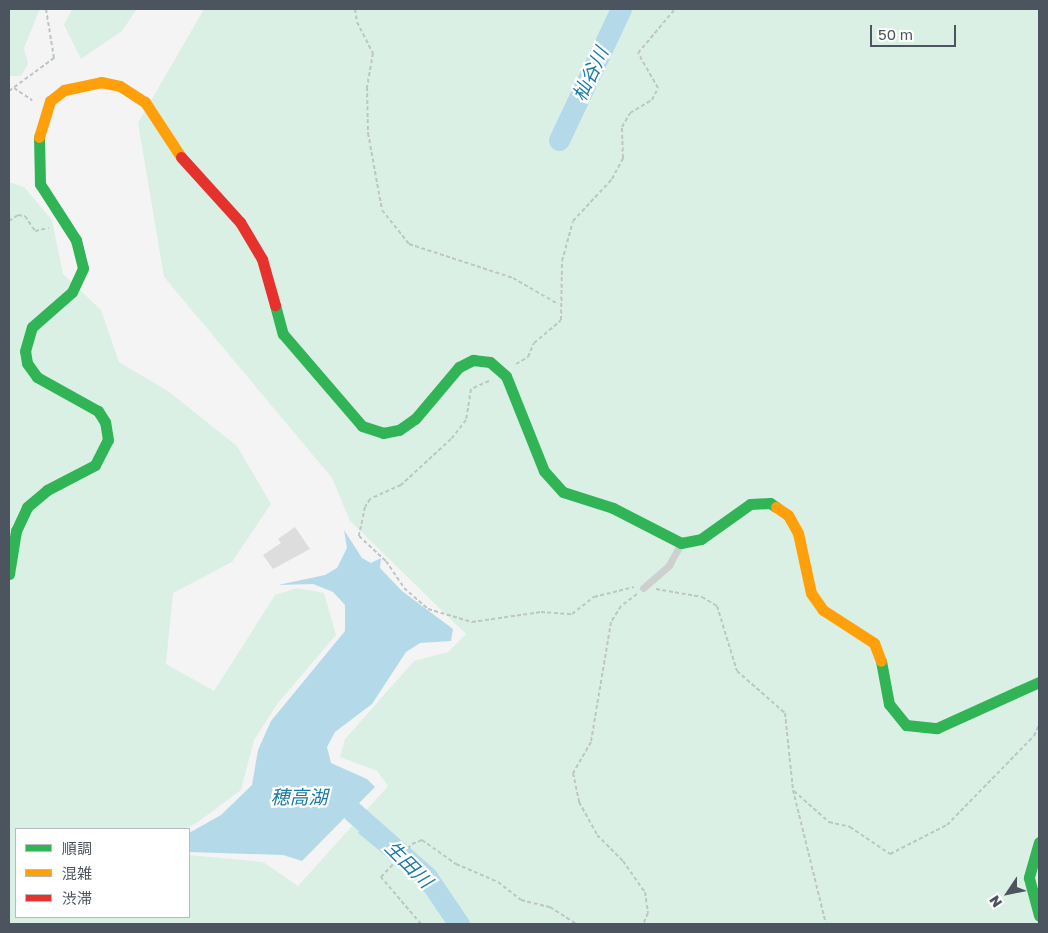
<!DOCTYPE html>
<html>
<head>
<meta charset="utf-8">
<style>
  body { margin:0 }
  #map { position:relative; width:1048px; height:933px; overflow:hidden; background:#f4f4f4; font-family:"Golos Text","Noto Sans JP",sans-serif }
  div>[style] { position:absolute }
  [style*='--x'] { left:calc(var(--x)*1px); top:calc(var(--y)*1px); width:calc(var(--w)*1px); rotate:calc(var(--a)*1deg) }
  .green>* { inset:0; background:#dbf0e5 }
  .water>* { inset:0; background:#b4daea }
  .river>* { height:21px; margin:-10.5px; padding:0 10.5px; transform-origin:10.5px; border-radius:10.5px; background:#b4daea }
  .building>* { inset:0; background:#ddddde }
  .path>* { height:2px; margin-top:-1px; transform-origin:0; background:repeating-linear-gradient(90deg,#bdc6c4 0 4px,transparent 0 6.5px) }
  .lane>* { height:7px; margin:-3.5px; padding:0 3.5px; transform-origin:3.5px; border-radius:3.5px; background:#cecfd1 }
  .fast>* { height:11px; margin:-5.5px; padding:0 5.5px; transform-origin:5.5px; border-radius:5.5px; background:#30b455 }
  .slow>* { height:11px; margin:-5.5px; padding:0 5.5px; transform-origin:5.5px; border-radius:5.5px; background:#ff9f0a }
  .jam>* { height:11px; margin:-5.5px; padding:0 5.5px; transform-origin:5.5px; border-radius:5.5px; background:#e5322d }
  span { translate:-50% -50%; white-space:nowrap; text-align:center; line-height:1.15; -webkit-text-stroke:4.5px #fff; paint-order:stroke }
  .water-label { font-size:19px; color:#1a7ba4; font-style:italic }
  .frame { position:absolute; inset:0; border:10px solid #4c545f; pointer-events:none }
  .legend { position:absolute; left:15px; top:828px; width:175px; height:90px; box-sizing:border-box; background:#fff; border:1px solid #b7bbbf; margin:0; padding:6px 9px; list-style:none; font-size:15px; color:#4c545f }
  .legend li { display:flex; align-items:center; gap:10px; height:25px }
  .legend b { width:25px; border:1px solid #b7bbbf }
  .north { position:absolute; left:983px; top:868px; width:50px; height:50px; -webkit-text-stroke:4px #fff; paint-order:stroke; rotate:236deg; font-size:14px; font-weight:700; line-height:20px; text-align:center; color:#4c545f }
  .north::after { content:''; display:block; margin:auto; width:18px; height:22px; background:#4c545f; clip-path:polygon(50% 0,100% 100%,50% 72%,0 100%) }
  .scale { position:absolute; left:870px; top:25px; width:86px; height:22px; box-sizing:border-box; border:2px solid #4c545f; border-top:0; padding-left:6px; font-size:15px; line-height:18px; white-space:nowrap; color:#4c545f; -webkit-text-stroke:4px #fff; paint-order:stroke }
</style>
</head>
<body>
<div id="map">
  <div class="green">
    <i style="clip-path:polygon(9px 9px,40px 9px,24px 48px,28px 64px,21px 76px,9px 76px)"></i>
    <i style="clip-path:polygon(72px 9px,137px 9px,122px 31px,81px 59px,64px 25px)"></i>
    <i style="clip-path:polygon(204px 9px,1039px 9px,1039px 924px,9px 924px,9px 182px,24px 187px,52px 220px,63px 274px,101px 310px,119px 362px,168px 391px,237px 446px,271px 504px,232px 562px,173px 593px,166px 664px,214px 691px,275px 595px,297px 588px,324px 593px,336px 635px,278px 703px,254px 740px,241px 790px,198px 822px,185px 829px,16px 829px,16px 917px,189px 917px,189px 855px,263px 862px,298px 886px,388px 786px,377px 771px,340px 757px,345px 739px,414px 661px,448px 652px,466px 634px,350px 521px,332px 478px,164px 277px,138px 123px)"></i>
  </div>
  <div class="water">
    <i style="clip-path:polygon(344px 530px,362px 558px,371px 563px,381px 558px,380px 568px,402px 591px,453px 629px,451px 641px,420px 643px,406px 652px,372px 704px,335px 732px,327px 747px,331px 763px,367px 779px,375px 787px,302px 861px,283px 855px,189px 852px,189px 833px,221px 815px,252px 785px,258px 750px,271px 721px,345px 631px,345px 605px,333px 592px,313px 584px,278px 585px,325px 575px,337px 568px,347px 548px)"></i>
    <i style="clip-path:polygon(372px 816px,420px 858px,426px 878px,409px 875px,358px 833px)"></i>
  </div>
  <div class="river">
    <i style="--x:559;--y:140;--w:145;--a:-64.7"></i>
    <i style="--x:352;--y:811;--w:100;--a:41.3"></i>
    <i style="--x:427;--y:877;--w:57;--a:55.8"></i>
  </div>
  <div class="building">
    <i style="clip-path:polygon(295px 527px,310px 549px,273px 569px,263px 555px,281px 543px,278px 539px)"></i>
  </div>
  <div class="path">
    <i style="--x:355;--y:9;--w:13;--a:81"></i>
    <i style="--x:357;--y:22;--w:35;--a:63"></i>
    <i style="--x:373;--y:53;--w:35;--a:100"></i>
    <i style="--x:367;--y:87;--w:46;--a:88.8"></i>
    <i style="--x:368;--y:133;--w:78;--a:79.7"></i>
    <i style="--x:382;--y:210;--w:43;--a:51.5"></i>
    <i style="--x:409;--y:244;--w:109;--a:18.1"></i>
    <i style="--x:513;--y:278;--w:52;--a:30"></i>
    <i style="--x:14;--y:88;--w:22;--a:34"></i>
    <i style="--x:9;--y:91;--w:56;--a:-36.3"></i>
    <i style="--x:54;--y:58;--w:50;--a:-99.3"></i>
    <i style="--x:9;--y:221;--w:11;--a:-34"></i>
    <i style="--x:18;--y:215;--w:7;--a:8"></i>
    <i style="--x:25;--y:216;--w:18;--a:56"></i>
    <i style="--x:35;--y:231;--w:14;--a:-12"></i>
    <i style="--x:516;--y:364;--w:14;--a:-30"></i>
    <i style="--x:528;--y:357;--w:15;--a:-67"></i>
    <i style="--x:534;--y:343;--w:35;--a:-40"></i>
    <i style="--x:561;--y:320;--w:59;--a:-89"></i>
    <i style="--x:562;--y:261;--w:41;--a:-74.6"></i>
    <i style="--x:573;--y:221;--w:57;--a:-47.1"></i>
    <i style="--x:612;--y:179;--w:24;--a:-62"></i>
    <i style="--x:623;--y:158;--w:31;--a:-92"></i>
    <i style="--x:622;--y:127;--w:16;--a:-60"></i>
    <i style="--x:630;--y:113;--w:26;--a:-31"></i>
    <i style="--x:652;--y:100;--w:13;--a:-63"></i>
    <i style="--x:658;--y:88;--w:40;--a:-119.7"></i>
    <i style="--x:638;--y:53;--w:57;--a:-49.9"></i>
    <i style="--x:489;--y:381;--w:20;--a:156"></i>
    <i style="--x:471;--y:389;--w:31;--a:99"></i>
    <i style="--x:466;--y:420;--w:24;--a:128"></i>
    <i style="--x:451;--y:439;--w:68;--a:137.4"></i>
    <i style="--x:401;--y:485;--w:34;--a:156"></i>
    <i style="--x:370;--y:499;--w:9;--a:122"></i>
    <i style="--x:365;--y:507;--w:30;--a:102"></i>
    <i style="--x:359;--y:536;--w:37;--a:43"></i>
    <i style="--x:386;--y:561;--w:32;--a:56"></i>
    <i style="--x:404;--y:588;--w:32;--a:41"></i>
    <i style="--x:428;--y:609;--w:46;--a:16.5"></i>
    <i style="--x:472;--y:622;--w:70;--a:-8.2"></i>
    <i style="--x:541;--y:612;--w:31;--a:4"></i>
    <i style="--x:572;--y:614;--w:28;--a:-38"></i>
    <i style="--x:594;--y:597;--w:41;--a:-14"></i>
    <i style="--x:656;--y:589;--w:47;--a:9.9"></i>
    <i style="--x:702;--y:597;--w:17;--a:31"></i>
    <i style="--x:717;--y:606;--w:68;--a:72.9"></i>
    <i style="--x:737;--y:671;--w:64;--a:41.2"></i>
    <i style="--x:785;--y:713;--w:77;--a:84.1"></i>
    <i style="--x:793;--y:790;--w:138;--a:76.2"></i>
    <i style="--x:637;--y:594;--w:20;--a:143"></i>
    <i style="--x:621;--y:606;--w:19;--a:122"></i>
    <i style="--x:611;--y:622;--w:122;--a:99.5"></i>
    <i style="--x:591;--y:742;--w:36;--a:120"></i>
    <i style="--x:573;--y:773;--w:30;--a:78"></i>
    <i style="--x:579;--y:802;--w:38;--a:61"></i>
    <i style="--x:597;--y:835;--w:37;--a:45"></i>
    <i style="--x:623;--y:861;--w:38;--a:55"></i>
    <i style="--x:645;--y:892;--w:21;--a:82"></i>
    <i style="--x:648;--y:913;--w:12;--a:114"></i>
    <i style="--x:794;--y:791;--w:47;--a:41.5"></i>
    <i style="--x:829;--y:822;--w:22;--a:13"></i>
    <i style="--x:850;--y:827;--w:48;--a:34"></i>
    <i style="--x:890;--y:854;--w:64;--a:-27"></i>
    <i style="--x:947;--y:825;--w:124;--a:-45.7"></i>
    <i style="--x:1034;--y:736;--w:12;--a:-66"></i>
    <i style="--x:421;--y:924;--w:62;--a:-130.4"></i>
    <i style="--x:381;--y:877;--w:45;--a:-46.8"></i>
    <i style="--x:412;--y:844;--w:11;--a:-22"></i>
    <i style="--x:422;--y:840;--w:42;--a:35.2"></i>
    <i style="--x:456;--y:864;--w:46;--a:23.2"></i>
    <i style="--x:498;--y:882;--w:29;--a:38"></i>
    <i style="--x:521;--y:900;--w:30;--a:14"></i>
    <i style="--x:550;--y:907;--w:31;--a:33"></i>
  </div>
  <div class="lane">
    <i style="--x:643;--y:588;--w:35;--a:-41"></i>
    <i style="--x:669;--y:565;--w:25;--a:-61"></i>
  </div>
  <div class="fast">
    <i style="--x:275;--y:305;--w:30;--a:75"></i>
    <i style="--x:283;--y:334;--w:121;--a:49.3"></i>
    <i style="--x:362;--y:426;--w:22;--a:18"></i>
    <i style="--x:383;--y:433;--w:16;--a:-11"></i>
    <i style="--x:399;--y:430;--w:19;--a:-35"></i>
    <i style="--x:415;--y:419;--w:68;--a:-49.8"></i>
    <i style="--x:459;--y:367;--w:16;--a:-27"></i>
    <i style="--x:473;--y:360;--w:17;--a:7"></i>
    <i style="--x:490;--y:362;--w:21;--a:41"></i>
    <i style="--x:506;--y:376;--w:102;--a:68.2"></i>
    <i style="--x:544;--y:471;--w:28;--a:48"></i>
    <i style="--x:563;--y:492;--w:52;--a:17.7"></i>
    <i style="--x:613;--y:508;--w:76;--a:27.2"></i>
    <i style="--x:681;--y:543;--w:20;--a:-11"></i>
    <i style="--x:701;--y:539;--w:60;--a:-35.5"></i>
    <i style="--x:750;--y:504;--w:20;--a:-3"></i>
    <i style="--x:770;--y:503;--w:7;--a:34"></i>
    <i style="--x:9;--y:574;--w:44;--a:-80.8"></i>
    <i style="--x:16;--y:531;--w:26;--a:-65"></i>
    <i style="--x:27;--y:507;--w:26;--a:-40"></i>
    <i style="--x:47;--y:490;--w:54;--a:-27.5"></i>
    <i style="--x:95;--y:465;--w:28;--a:-63"></i>
    <i style="--x:108;--y:440;--w:18;--a:-99"></i>
    <i style="--x:105;--y:422;--w:13;--a:-122"></i>
    <i style="--x:98;--y:411;--w:70;--a:-150.9"></i>
    <i style="--x:37;--y:377;--w:17;--a:-126"></i>
    <i style="--x:27;--y:363;--w:12;--a:-99"></i>
    <i style="--x:25;--y:351;--w:25;--a:-74"></i>
    <i style="--x:32;--y:327;--w:53;--a:-41.2"></i>
    <i style="--x:72;--y:292;--w:26;--a:-65"></i>
    <i style="--x:83;--y:268;--w:29;--a:-104"></i>
    <i style="--x:76;--y:240;--w:67;--a:-122.7"></i>
    <i style="--x:40;--y:184;--w:47;--a:-91.2"></i>
    <i style="--x:881;--y:661;--w:44;--a:79.5"></i>
    <i style="--x:889;--y:704;--w:27;--a:51"></i>
    <i style="--x:906;--y:725;--w:31;--a:6"></i>
    <i style="--x:937;--y:728;--w:112;--a:-24.3"></i>
    <i style="--x:1039;--y:842;--w:37;--a:106"></i>
    <i style="--x:1029;--y:878;--w:39;--a:75"></i>
  </div>
  <div class="slow">
    <i style="--x:39;--y:137;--w:38;--a:-73"></i>
    <i style="--x:50;--y:101;--w:18;--a:-38"></i>
    <i style="--x:64;--y:90;--w:38;--a:-12"></i>
    <i style="--x:101;--y:82;--w:19;--a:12"></i>
    <i style="--x:120;--y:86;--w:30;--a:33"></i>
    <i style="--x:145;--y:102;--w:66;--a:56.8"></i>
    <i style="--x:776;--y:507;--w:14;--a:34"></i>
    <i style="--x:788;--y:515;--w:21;--a:61"></i>
    <i style="--x:798;--y:533;--w:61;--a:77.8"></i>
    <i style="--x:811;--y:593;--w:21;--a:55"></i>
    <i style="--x:823;--y:610;--w:61;--a:32.9"></i>
    <i style="--x:874;--y:643;--w:19;--a:69"></i>
  </div>
  <div class="jam">
    <i style="--x:181;--y:157;--w:88;--a:47.8"></i>
    <i style="--x:240;--y:222;--w:43;--a:59.3"></i>
    <i style="--x:262;--y:259;--w:48;--a:74.2"></i>
  </div>
  <div class="water-label">
    <span style="left:590px;top:74px;rotate:-65deg">杣谷川</span>
    <span style="left:299px;top:797px">穂高湖</span>
    <span style="left:409px;top:864px;rotate:45deg">生田川</span>
  </div>
  <div class="frame"></div>
  <ul class="legend">
  <li><b style="height:6px;background:#30b455"></b>順調</li>
  <li><b style="height:6px;background:#ff9f0a"></b>混雑</li>
  <li><b style="height:6px;background:#e5322d"></b>渋滞</li>
  </ul>
  <div class="north">N</div>
  <div class="scale">50 m</div>
</div>
</body>
</html>
